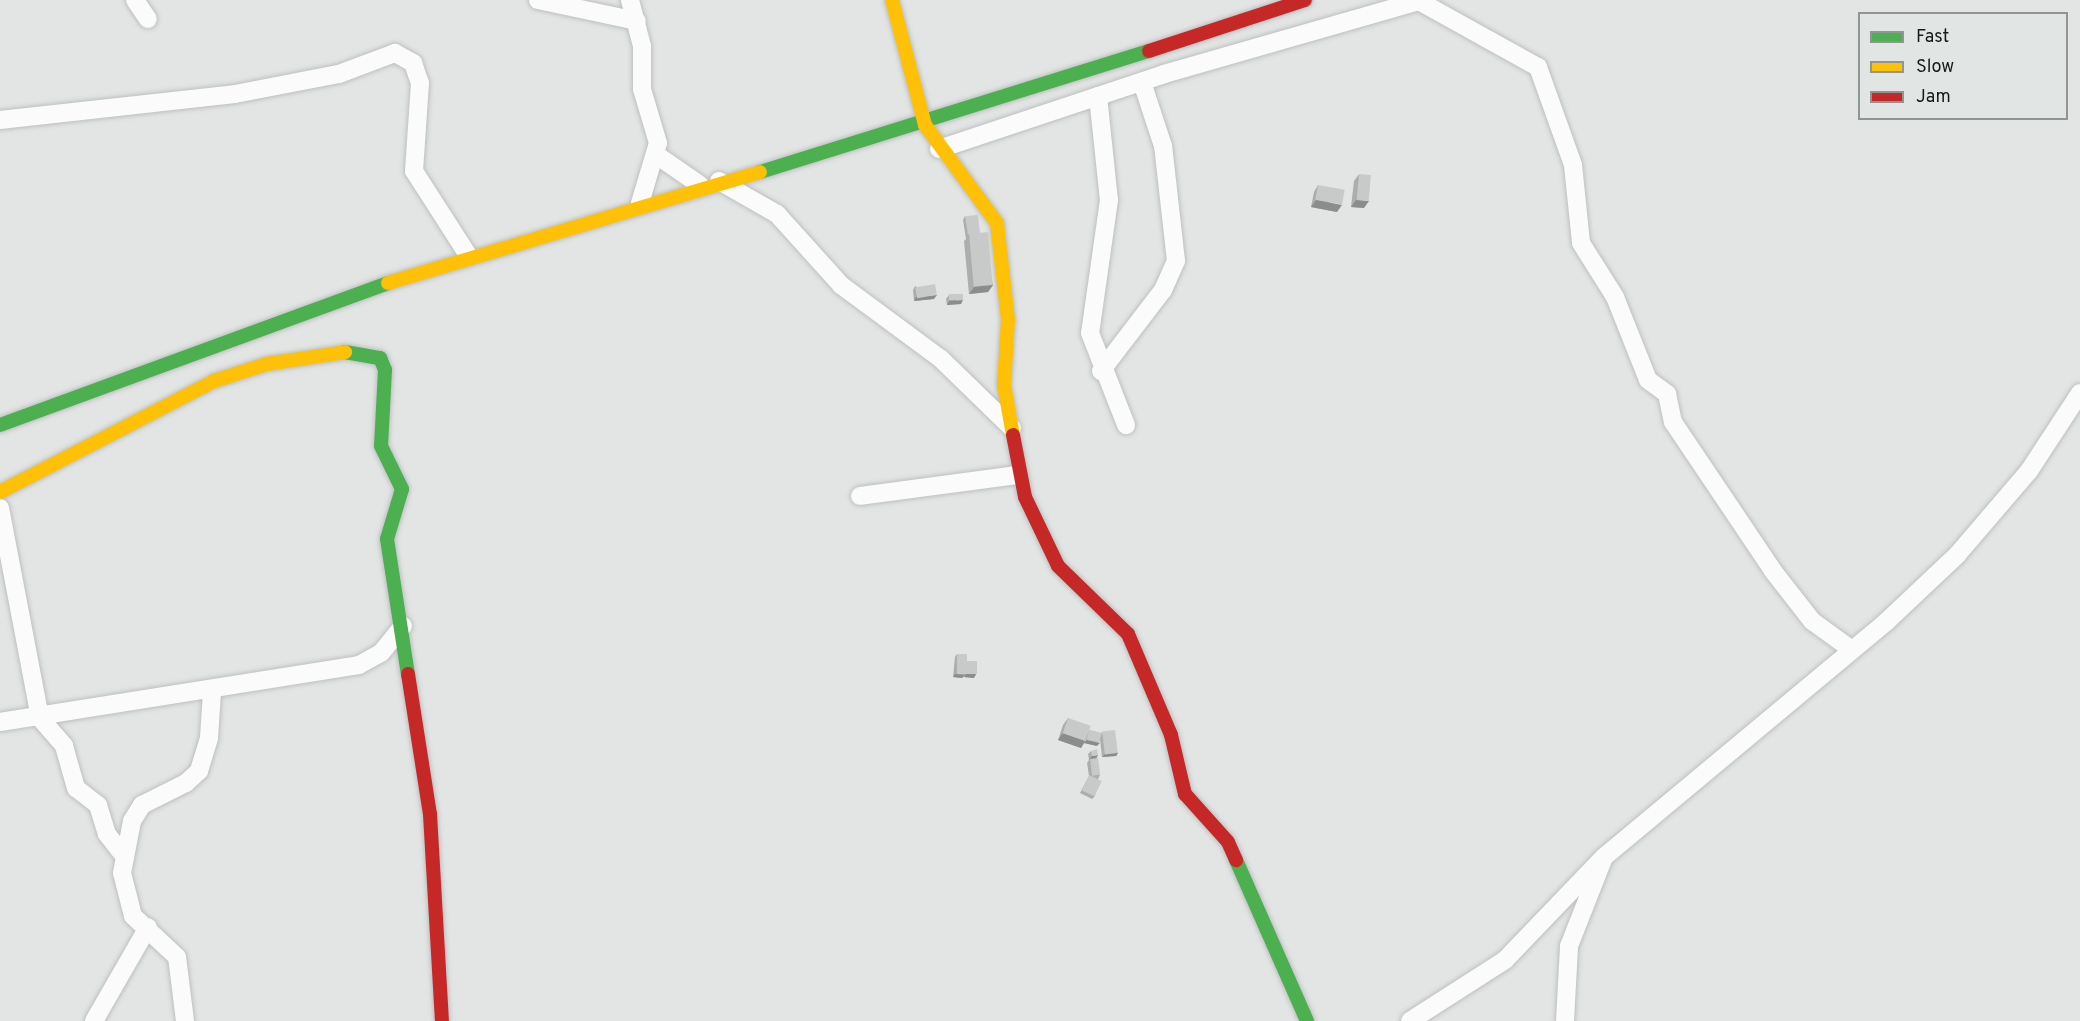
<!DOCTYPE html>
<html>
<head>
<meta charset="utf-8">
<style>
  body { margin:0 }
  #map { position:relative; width:2080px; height:1021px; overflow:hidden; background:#e2e5e4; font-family:Overpass,sans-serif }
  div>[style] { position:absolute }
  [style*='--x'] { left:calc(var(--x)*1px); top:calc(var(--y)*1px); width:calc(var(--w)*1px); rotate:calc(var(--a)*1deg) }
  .roads { filter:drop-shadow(0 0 2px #bec0c0) drop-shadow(0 0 2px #bec0c0) }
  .street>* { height:18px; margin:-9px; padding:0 9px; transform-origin:9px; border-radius:9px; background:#fbfbfb }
  .fast>* { height:14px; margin:-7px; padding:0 7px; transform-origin:7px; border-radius:7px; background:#4caf50 }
  .slow>* { height:14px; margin:-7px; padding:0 7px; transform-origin:7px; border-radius:7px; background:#ffc107 }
  .jam>* { height:14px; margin:-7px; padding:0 7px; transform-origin:7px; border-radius:7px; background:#c62828 }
  .wall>* { inset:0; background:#abaeac }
  .shaded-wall>* { inset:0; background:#8b8d8c }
  .building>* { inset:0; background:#c7cac8; transform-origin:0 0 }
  span { translate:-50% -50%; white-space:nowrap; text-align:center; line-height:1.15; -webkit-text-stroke:6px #e1e6e5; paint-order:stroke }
  .legend { position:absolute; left:1858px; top:12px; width:210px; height:108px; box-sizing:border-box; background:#e1e6e5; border:2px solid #909493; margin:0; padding:8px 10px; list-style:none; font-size:18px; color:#171918 }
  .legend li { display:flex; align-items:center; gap:12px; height:30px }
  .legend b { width:30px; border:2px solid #909493 }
</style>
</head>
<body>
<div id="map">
  <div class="roads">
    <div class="street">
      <i style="--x:135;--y:0;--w:23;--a:56"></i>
      <i style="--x:538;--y:0;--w:101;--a:12"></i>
      <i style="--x:630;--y:0;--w:48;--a:75.4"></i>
      <i style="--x:642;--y:46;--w:43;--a:90"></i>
      <i style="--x:642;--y:89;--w:56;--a:73.5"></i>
      <i style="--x:658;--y:143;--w:63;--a:106.7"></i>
      <i style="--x:1417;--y:0;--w:138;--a:29"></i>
      <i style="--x:1538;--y:67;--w:104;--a:70.3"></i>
      <i style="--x:1573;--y:165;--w:78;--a:84.1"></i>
      <i style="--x:1581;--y:243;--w:64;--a:57.8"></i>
      <i style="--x:1615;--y:297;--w:89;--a:68.3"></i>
      <i style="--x:1648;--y:380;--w:24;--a:36"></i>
      <i style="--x:1667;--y:394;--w:29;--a:78"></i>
      <i style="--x:1673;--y:422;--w:179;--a:56.1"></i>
      <i style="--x:1773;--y:571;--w:63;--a:52"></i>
      <i style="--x:1812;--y:621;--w:49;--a:35.9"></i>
      <i style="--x:1098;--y:96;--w:105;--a:84"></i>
      <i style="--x:1109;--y:200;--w:134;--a:98.1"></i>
      <i style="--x:1090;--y:333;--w:99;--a:68.6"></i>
      <i style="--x:0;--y:120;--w:236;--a:-6.3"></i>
      <i style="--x:235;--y:94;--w:106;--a:-10.9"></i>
      <i style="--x:339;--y:74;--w:60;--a:-20.6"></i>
      <i style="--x:395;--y:53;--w:21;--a:29"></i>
      <i style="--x:413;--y:63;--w:21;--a:71"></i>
      <i style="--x:420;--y:83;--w:88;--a:93.9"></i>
      <i style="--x:414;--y:171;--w:100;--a:57.3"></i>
      <i style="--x:939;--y:149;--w:237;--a:-18.4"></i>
      <i style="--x:1164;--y:74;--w:264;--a:-16"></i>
      <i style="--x:655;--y:154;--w:55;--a:34.6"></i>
      <i style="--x:719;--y:181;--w:67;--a:29.6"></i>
      <i style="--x:777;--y:214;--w:96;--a:48"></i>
      <i style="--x:841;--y:285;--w:124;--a:36.5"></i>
      <i style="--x:941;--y:359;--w:99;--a:44.2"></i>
      <i style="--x:1101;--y:371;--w:102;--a:-52.6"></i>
      <i style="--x:1163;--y:290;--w:32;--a:-66"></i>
      <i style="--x:1176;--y:261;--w:116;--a:-96.4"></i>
      <i style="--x:1163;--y:146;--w:67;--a:-108.2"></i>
      <i style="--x:860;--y:496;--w:159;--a:-7.6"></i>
      <i style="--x:0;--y:508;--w:214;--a:79.2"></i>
      <i style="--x:40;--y:718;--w:37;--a:49"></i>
      <i style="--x:64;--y:746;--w:44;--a:74.1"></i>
      <i style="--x:76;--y:788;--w:28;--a:38"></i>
      <i style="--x:98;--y:805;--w:30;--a:73"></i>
      <i style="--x:107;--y:834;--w:29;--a:52"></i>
      <i style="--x:0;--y:722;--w:363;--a:-9"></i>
      <i style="--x:359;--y:665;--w:25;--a:-29"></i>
      <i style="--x:381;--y:653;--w:35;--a:-51"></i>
      <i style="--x:94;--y:1021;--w:108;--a:-60.1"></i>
      <i style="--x:185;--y:1021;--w:64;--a:-97.1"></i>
      <i style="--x:177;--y:957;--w:60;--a:-137"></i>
      <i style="--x:133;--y:916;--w:44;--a:-104.3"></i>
      <i style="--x:122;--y:873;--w:53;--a:-79.1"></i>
      <i style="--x:132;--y:821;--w:19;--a:-58"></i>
      <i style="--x:142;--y:805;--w:49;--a:-26.6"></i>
      <i style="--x:186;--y:783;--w:18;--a:-43"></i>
      <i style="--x:199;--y:771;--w:34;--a:-73"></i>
      <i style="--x:209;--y:738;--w:46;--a:-86.3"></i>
      <i style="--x:1410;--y:1021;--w:113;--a:-32.7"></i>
      <i style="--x:1505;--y:960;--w:140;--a:-46.2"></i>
      <i style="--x:1565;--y:1021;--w:75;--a:-86.9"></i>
      <i style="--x:1569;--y:946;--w:96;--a:-68.5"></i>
      <i style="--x:1604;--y:857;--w:367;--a:-39.8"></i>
      <i style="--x:1886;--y:622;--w:98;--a:-43.3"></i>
      <i style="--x:1957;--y:555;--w:111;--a:-49.4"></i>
      <i style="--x:2029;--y:471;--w:93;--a:-56.8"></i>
    </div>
    <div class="fast">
      <i style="--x:760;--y:172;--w:407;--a:-17.3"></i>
      <i style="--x:345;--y:352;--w:36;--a:10"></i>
      <i style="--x:380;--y:358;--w:13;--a:67"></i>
      <i style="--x:385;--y:370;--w:76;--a:93"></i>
      <i style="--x:381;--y:446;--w:48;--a:64"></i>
      <i style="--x:402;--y:489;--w:52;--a:106.7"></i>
      <i style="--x:387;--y:539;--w:137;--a:81.2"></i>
      <i style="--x:0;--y:425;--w:413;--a:-20.1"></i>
      <i style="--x:1236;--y:860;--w:176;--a:66.2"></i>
    </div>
    <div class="slow">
      <i style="--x:892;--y:0;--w:129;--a:75.2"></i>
      <i style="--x:925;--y:125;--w:122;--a:53.7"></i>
      <i style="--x:997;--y:223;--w:98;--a:83.5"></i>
      <i style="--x:1008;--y:320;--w:65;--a:93.5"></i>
      <i style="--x:1004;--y:385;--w:51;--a:79.8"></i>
      <i style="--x:388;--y:283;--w:388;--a:-16.6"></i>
      <i style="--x:0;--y:492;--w:241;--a:-27.4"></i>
      <i style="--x:214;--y:381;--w:56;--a:-17.8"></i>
      <i style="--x:267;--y:364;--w:79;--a:-8.7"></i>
    </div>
    <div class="jam">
      <i style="--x:1149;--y:51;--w:164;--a:-18.1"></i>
      <i style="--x:1013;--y:435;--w:63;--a:79"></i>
      <i style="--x:1025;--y:497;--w:76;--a:64.4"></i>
      <i style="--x:1058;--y:566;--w:98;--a:44.2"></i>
      <i style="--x:1128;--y:634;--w:110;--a:66.9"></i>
      <i style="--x:1171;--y:735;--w:61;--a:76.7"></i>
      <i style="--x:1185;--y:794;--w:64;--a:48.1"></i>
      <i style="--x:1228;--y:842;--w:20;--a:66"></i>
      <i style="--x:408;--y:674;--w:142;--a:81.1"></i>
      <i style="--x:430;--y:814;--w:207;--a:86.7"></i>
    </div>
  </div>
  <div class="wall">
    <i style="clip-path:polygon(1359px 174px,1364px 208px,1351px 207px,1354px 181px)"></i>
    <i style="clip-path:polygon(1318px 185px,1337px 212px,1311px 207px,1314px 192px)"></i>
    <i style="clip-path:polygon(965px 216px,980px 233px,993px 285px,988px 292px,969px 294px,964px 241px,966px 239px,963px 220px)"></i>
    <i style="clip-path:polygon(915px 286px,934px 299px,914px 301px,913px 290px)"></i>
    <i style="clip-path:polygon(949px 295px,961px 304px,947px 305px,946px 299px)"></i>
    <i style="clip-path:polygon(957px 654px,966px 663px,967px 661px,976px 674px,974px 678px,964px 677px,964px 676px,962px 678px,953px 677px,955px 657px)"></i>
    <i style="clip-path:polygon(1068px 718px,1089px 730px,1101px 733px,1102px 732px,1118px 753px,1116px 756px,1102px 757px,1100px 739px,1097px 746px,1084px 743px,1085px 742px,1081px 748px,1058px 740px,1063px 725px)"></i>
    <i style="clip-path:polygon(1091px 751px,1095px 759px,1100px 775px,1098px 779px,1095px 796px,1092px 799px,1080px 793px,1089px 776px,1087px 763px,1089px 760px,1088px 754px)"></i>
  </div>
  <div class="shaded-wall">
    <i style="clip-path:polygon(1316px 200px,1342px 205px,1337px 212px,1311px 207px)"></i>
    <i style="clip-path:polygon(1356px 200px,1369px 201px,1364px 208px,1351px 207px)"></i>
    <i style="clip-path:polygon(993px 285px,988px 292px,969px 294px,974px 287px)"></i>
    <i style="clip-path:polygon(937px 295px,934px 299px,914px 301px,916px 297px)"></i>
    <i style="clip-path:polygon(963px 300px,961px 304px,947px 305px,949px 301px)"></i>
    <i style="clip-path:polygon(955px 674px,965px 675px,962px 678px,953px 677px)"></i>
    <i style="clip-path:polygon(966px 674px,976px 674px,974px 678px,964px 677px)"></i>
    <i style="clip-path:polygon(1063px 733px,1085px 741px,1081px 748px,1058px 740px)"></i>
    <i style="clip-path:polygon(1087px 740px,1100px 743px,1097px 746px,1084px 743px)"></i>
    <i style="clip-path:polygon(1118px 753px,1116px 756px,1102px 757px,1105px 754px)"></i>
    <i style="clip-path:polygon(1098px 755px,1096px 759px,1089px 760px,1092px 756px)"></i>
  </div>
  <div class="building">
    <i style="left:1359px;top:174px;width:12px;height:26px;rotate:5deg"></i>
    <i style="left:1318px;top:185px;width:27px;height:15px;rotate:10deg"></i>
    <i style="clip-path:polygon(978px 215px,980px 233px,969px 234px,968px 235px,965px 216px)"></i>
    <i style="left:988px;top:232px;width:53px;height:19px;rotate:85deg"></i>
    <i style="left:935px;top:284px;width:11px;height:20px;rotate:80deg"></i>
    <i style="left:963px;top:294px;width:6px;height:14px;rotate:90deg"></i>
    <i style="left:957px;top:654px;width:10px;height:20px"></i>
    <i style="left:967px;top:661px;width:10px;height:13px"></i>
    <i style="left:1068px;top:718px;width:24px;height:16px;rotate:19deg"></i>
    <i style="left:1089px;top:730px;width:13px;height:10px;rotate:13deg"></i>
    <i style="left:1115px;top:730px;width:23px;height:13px;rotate:83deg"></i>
    <i style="clip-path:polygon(1097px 749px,1098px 755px,1092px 756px,1091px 751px)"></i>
    <i style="left:1098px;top:758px;width:17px;height:8px;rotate:83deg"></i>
    <i style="left:1089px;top:775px;width:14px;height:17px;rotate:25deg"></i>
  </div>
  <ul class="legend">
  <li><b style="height:8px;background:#4caf50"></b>Fast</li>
  <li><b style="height:8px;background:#ffc107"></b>Slow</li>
  <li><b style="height:8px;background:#c62828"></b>Jam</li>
  </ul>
</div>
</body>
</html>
